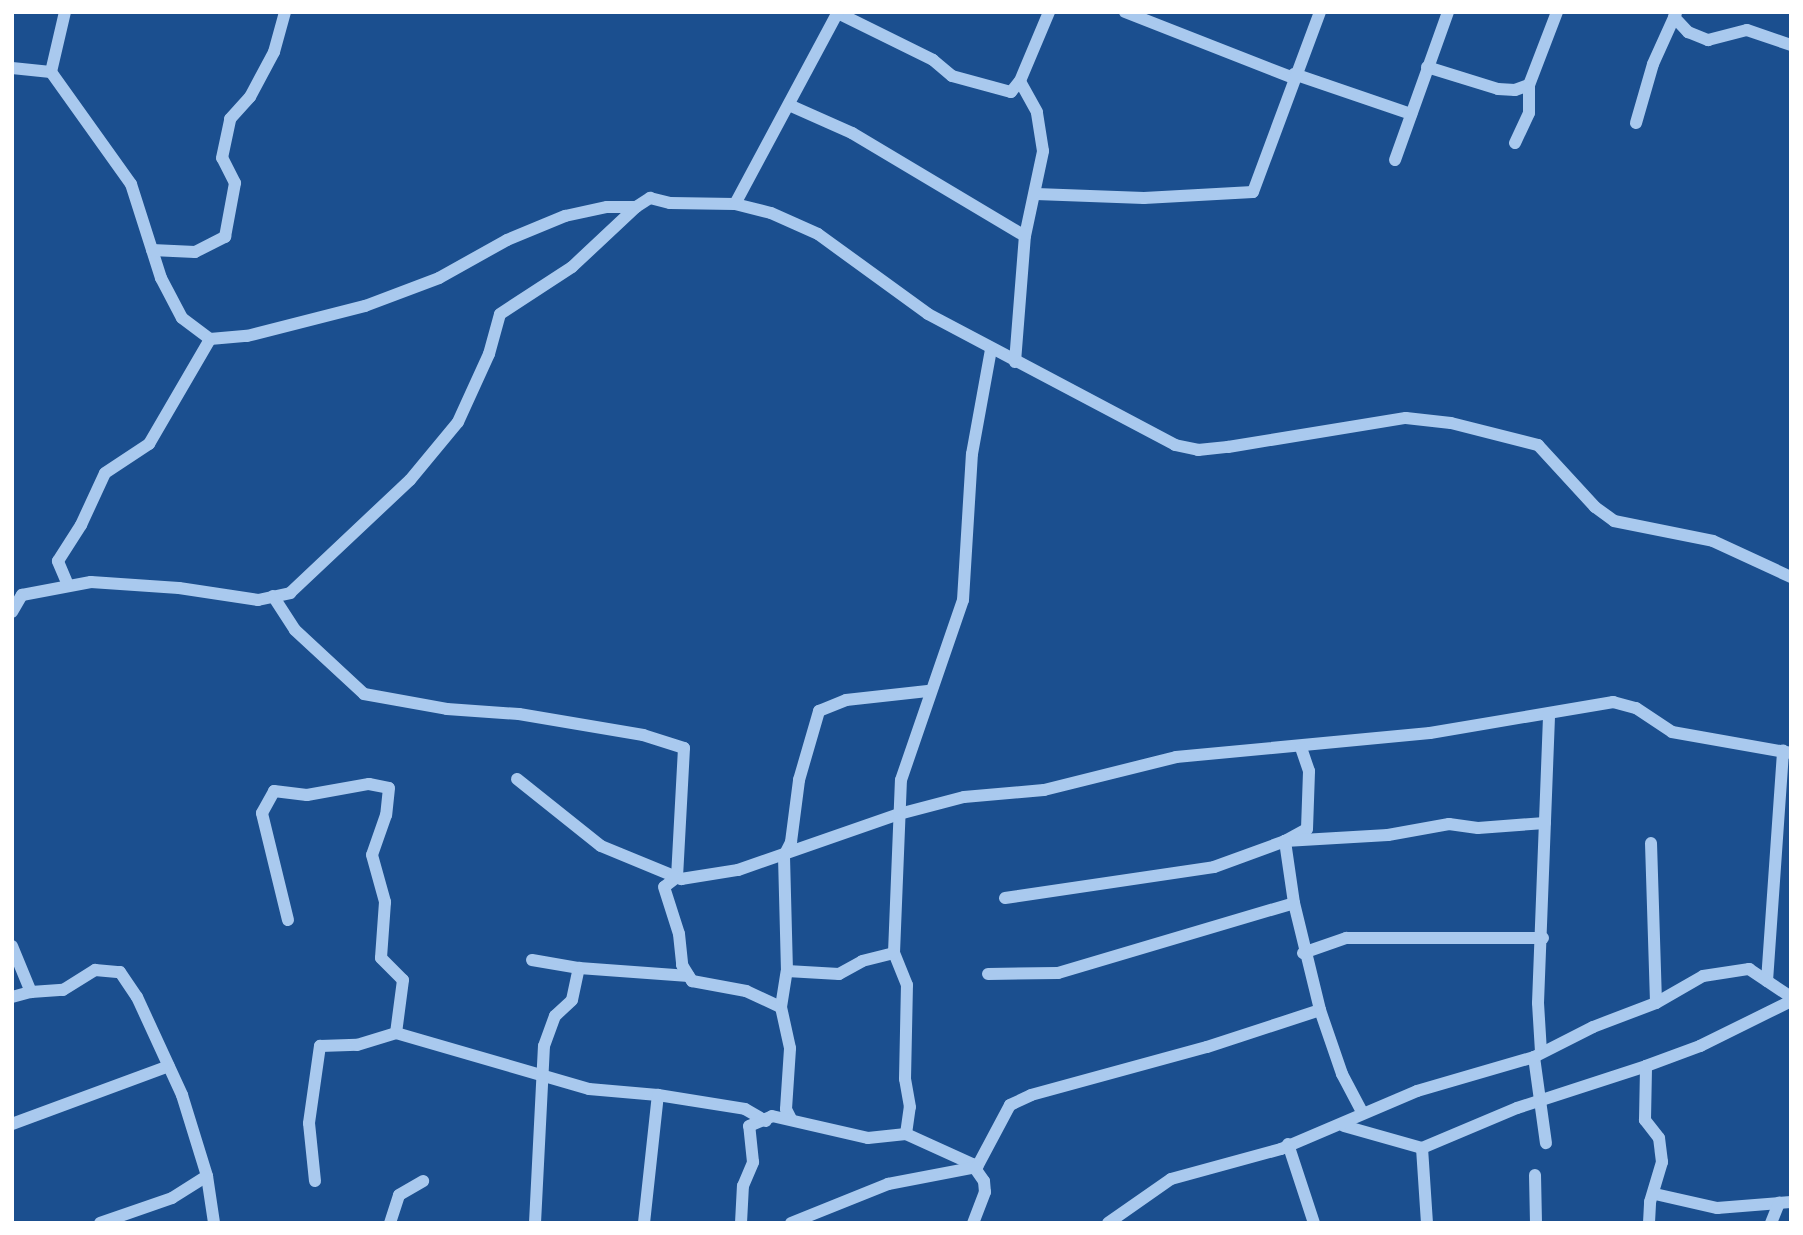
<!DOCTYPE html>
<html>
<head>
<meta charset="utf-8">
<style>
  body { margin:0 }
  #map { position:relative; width:1803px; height:1235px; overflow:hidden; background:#1b4f8f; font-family:Signika,sans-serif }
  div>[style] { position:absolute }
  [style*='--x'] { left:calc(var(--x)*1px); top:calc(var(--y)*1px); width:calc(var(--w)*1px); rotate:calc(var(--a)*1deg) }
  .minor>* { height:12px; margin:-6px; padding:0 6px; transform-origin:6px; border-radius:6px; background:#a9c9ee }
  span { translate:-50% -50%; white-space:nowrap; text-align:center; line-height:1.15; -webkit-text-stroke:5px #1b4f8f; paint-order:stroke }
  .frame { position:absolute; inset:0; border:14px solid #fff; pointer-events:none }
</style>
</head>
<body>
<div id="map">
  <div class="minor">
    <i style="--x:1125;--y:12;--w:180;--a:21.4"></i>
    <i style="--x:838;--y:13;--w:106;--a:26.3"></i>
    <i style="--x:933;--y:60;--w:25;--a:40"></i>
    <i style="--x:952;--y:76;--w:61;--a:15.2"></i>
    <i style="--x:1011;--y:92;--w:14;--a:-51"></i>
    <i style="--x:1674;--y:17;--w:21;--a:47"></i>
    <i style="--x:1688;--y:32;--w:22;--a:22"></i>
    <i style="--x:1708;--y:40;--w:40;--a:-14.4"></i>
    <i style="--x:1747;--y:30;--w:46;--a:18.8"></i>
    <i style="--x:1427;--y:67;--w:74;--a:17.2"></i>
    <i style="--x:1498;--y:89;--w:17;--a:3"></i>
    <i style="--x:1515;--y:90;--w:15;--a:-20"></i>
    <i style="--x:1529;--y:85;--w:78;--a:-69"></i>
    <i style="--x:12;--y:68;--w:39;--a:6"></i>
    <i style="--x:51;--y:72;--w:138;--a:54.5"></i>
    <i style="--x:131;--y:184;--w:99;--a:72.3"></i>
    <i style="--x:161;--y:278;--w:45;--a:62.3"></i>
    <i style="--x:182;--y:318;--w:35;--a:37"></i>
    <i style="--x:210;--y:339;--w:37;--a:-5"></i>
    <i style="--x:247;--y:336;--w:122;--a:-14.3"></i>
    <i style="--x:365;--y:306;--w:79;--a:-20.7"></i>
    <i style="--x:439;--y:278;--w:78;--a:-29.2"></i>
    <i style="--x:507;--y:240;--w:63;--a:-22.5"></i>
    <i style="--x:565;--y:216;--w:43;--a:-12.1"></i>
    <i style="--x:607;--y:207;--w:29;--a:0"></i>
    <i style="--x:636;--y:207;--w:17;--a:-33"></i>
    <i style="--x:650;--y:198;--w:21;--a:14"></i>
    <i style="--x:670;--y:203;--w:65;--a:0.9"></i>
    <i style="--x:735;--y:204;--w:37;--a:14"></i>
    <i style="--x:771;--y:213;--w:51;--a:24.1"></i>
    <i style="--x:818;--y:234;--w:136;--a:36"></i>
    <i style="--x:928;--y:314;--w:280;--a:27.9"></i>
    <i style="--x:1175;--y:445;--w:24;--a:12"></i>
    <i style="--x:1198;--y:450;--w:30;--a:-6"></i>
    <i style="--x:1228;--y:447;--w:180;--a:-9.3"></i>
    <i style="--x:1406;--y:418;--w:45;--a:6.3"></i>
    <i style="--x:1451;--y:423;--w:90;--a:14.2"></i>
    <i style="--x:1538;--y:445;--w:84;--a:47.4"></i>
    <i style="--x:1595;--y:507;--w:24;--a:36"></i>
    <i style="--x:1614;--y:521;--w:101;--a:11.4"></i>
    <i style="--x:1713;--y:541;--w:86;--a:24.8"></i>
    <i style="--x:51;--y:72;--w:62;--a:-76.9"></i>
    <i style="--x:1294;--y:74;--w:124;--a:18.9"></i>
    <i style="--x:789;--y:105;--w:69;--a:24"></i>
    <i style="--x:852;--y:133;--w:201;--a:30.8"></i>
    <i style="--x:1636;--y:123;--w:61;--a:-73.9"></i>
    <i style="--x:1653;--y:64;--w:56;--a:-65.7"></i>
    <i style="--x:1515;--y:143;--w:33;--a:-65"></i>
    <i style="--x:1529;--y:113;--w:28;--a:-90"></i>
    <i style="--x:1395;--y:160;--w:157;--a:-70.3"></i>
    <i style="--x:1036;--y:194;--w:108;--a:2.1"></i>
    <i style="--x:1144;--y:198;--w:109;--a:-3.2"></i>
    <i style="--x:1253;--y:192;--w:192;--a:-69.6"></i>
    <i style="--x:735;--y:204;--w:218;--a:-61.8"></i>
    <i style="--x:152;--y:250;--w:43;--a:2.7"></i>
    <i style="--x:195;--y:252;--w:34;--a:-27"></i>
    <i style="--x:225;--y:237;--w:55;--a:-79.5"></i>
    <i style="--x:235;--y:183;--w:28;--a:-117"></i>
    <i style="--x:222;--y:158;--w:40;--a:-78"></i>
    <i style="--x:230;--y:119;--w:30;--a:-48"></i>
    <i style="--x:250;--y:97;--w:51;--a:-61.9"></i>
    <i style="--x:274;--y:52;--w:41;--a:-74.6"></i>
    <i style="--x:1015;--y:362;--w:126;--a:-85.5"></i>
    <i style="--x:1025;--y:236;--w:87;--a:-78"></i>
    <i style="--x:1043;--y:151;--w:39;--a:-99"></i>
    <i style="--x:1037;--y:112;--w:35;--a:-119"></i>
    <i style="--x:1020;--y:81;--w:75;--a:-67.2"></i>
    <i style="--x:68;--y:585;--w:26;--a:-113"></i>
    <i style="--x:58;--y:561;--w:43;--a:-57.4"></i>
    <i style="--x:81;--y:525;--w:57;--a:-65.2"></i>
    <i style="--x:105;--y:473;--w:53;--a:-33.4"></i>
    <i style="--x:149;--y:444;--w:121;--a:-59.8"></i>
    <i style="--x:273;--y:596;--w:40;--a:57.1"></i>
    <i style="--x:295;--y:630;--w:94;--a:42.8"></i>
    <i style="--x:364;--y:694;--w:84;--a:10.2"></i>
    <i style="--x:447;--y:709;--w:72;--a:4"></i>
    <i style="--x:519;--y:714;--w:126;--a:9.6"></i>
    <i style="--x:643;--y:735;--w:43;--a:17.6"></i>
    <i style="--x:684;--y:748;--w:129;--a:93.1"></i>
    <i style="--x:677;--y:877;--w:16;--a:142"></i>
    <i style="--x:664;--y:887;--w:49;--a:72.3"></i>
    <i style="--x:679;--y:934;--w:31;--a:84"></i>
    <i style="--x:682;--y:965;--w:19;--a:58"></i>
    <i style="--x:692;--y:981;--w:55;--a:10.5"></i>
    <i style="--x:746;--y:991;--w:38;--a:25"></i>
    <i style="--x:12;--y:612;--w:20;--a:-60"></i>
    <i style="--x:22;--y:595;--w:70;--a:-10.7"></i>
    <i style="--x:91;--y:582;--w:88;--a:3.9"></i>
    <i style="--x:179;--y:588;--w:80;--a:8.6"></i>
    <i style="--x:258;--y:600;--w:33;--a:-12"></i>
    <i style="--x:290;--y:593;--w:165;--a:-43.3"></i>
    <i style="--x:410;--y:480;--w:75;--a:-50.4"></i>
    <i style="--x:458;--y:422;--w:75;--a:-65.5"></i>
    <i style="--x:489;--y:354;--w:41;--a:-74.6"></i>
    <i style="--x:500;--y:314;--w:86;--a:-33.1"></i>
    <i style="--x:572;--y:267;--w:88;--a:-43.2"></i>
    <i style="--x:517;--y:779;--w:107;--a:38.6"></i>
    <i style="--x:601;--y:846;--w:87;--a:22.4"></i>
    <i style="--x:681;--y:879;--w:58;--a:-9"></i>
    <i style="--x:738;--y:870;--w:170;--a:-19.2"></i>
    <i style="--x:899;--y:814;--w:67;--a:-14.7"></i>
    <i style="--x:964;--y:797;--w:80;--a:-5"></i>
    <i style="--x:1044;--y:790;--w:136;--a:-14"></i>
    <i style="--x:1176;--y:757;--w:255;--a:-5.4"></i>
    <i style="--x:1430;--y:733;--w:186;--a:-9.6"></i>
    <i style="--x:1613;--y:702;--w:24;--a:15"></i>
    <i style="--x:1636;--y:708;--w:43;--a:33.7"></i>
    <i style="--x:1672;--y:732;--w:121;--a:10"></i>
    <i style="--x:1651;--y:843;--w:160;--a:88.2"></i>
    <i style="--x:1005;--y:898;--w:211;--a:-8.4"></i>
    <i style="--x:1214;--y:867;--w:76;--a:-20.1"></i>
    <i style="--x:1285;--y:841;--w:25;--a:-29"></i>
    <i style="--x:1307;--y:829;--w:58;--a:-88"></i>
    <i style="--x:1309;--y:771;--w:24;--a:-109"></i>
    <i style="--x:1294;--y:903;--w:63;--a:-98.3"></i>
    <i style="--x:1285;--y:841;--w:103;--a:-3.3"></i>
    <i style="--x:1388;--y:835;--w:62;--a:-10.2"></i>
    <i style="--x:1449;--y:824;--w:29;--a:8"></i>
    <i style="--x:1478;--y:828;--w:67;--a:-4.3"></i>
    <i style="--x:288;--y:920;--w:110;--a:-103.7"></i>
    <i style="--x:262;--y:813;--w:25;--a:-61"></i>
    <i style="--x:274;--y:791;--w:33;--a:7"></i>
    <i style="--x:307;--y:795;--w:63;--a:-10.1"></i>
    <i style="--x:369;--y:784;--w:20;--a:11"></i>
    <i style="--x:389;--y:788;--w:27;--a:96"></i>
    <i style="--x:386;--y:815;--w:42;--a:109.3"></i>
    <i style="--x:372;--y:855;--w:49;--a:74.5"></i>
    <i style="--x:385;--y:902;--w:56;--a:94.1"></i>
    <i style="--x:381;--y:958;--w:31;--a:45"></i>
    <i style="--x:403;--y:980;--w:53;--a:97.5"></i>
    <i style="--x:396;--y:1033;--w:201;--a:16.2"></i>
    <i style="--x:589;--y:1089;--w:69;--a:5"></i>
    <i style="--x:12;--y:946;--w:50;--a:67.6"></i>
    <i style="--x:31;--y:992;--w:32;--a:-4"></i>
    <i style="--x:63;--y:990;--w:38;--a:-32"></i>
    <i style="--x:95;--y:970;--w:25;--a:5"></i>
    <i style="--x:120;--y:972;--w:30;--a:56"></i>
    <i style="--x:137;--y:997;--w:108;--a:65.3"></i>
    <i style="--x:182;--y:1095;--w:85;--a:72.8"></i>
    <i style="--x:207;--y:1176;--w:48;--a:81.5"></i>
    <i style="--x:1303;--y:953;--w:46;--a:-19.2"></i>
    <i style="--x:1346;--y:938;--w:197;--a:0"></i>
    <i style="--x:532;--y:960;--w:48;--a:9.7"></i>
    <i style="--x:579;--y:968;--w:110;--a:4.2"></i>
    <i style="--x:787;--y:971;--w:52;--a:3.3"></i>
    <i style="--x:839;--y:974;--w:26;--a:-29"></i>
    <i style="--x:862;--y:961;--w:33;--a:-14"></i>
    <i style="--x:988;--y:974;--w:70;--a:-0.8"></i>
    <i style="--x:1058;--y:973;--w:246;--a:-16.5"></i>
    <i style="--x:1294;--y:903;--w:110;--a:76.3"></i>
    <i style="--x:1767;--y:981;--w:231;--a:-86"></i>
    <i style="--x:12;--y:997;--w:20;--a:-15"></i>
    <i style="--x:1541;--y:1052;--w:49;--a:-93.5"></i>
    <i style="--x:1538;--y:1003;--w:290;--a:-87.8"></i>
    <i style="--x:1534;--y:1057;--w:87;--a:82.1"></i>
    <i style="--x:791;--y:1119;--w:11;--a:-117"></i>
    <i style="--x:786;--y:1109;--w:61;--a:-86.2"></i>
    <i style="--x:790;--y:1048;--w:42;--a:-102.4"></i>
    <i style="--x:781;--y:1007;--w:36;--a:-81"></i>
    <i style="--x:787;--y:971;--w:115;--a:-91.5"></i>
    <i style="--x:784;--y:856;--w:16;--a:-63"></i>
    <i style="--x:791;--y:842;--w:63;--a:-82.6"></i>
    <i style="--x:799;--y:780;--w:72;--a:-73.8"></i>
    <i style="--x:819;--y:711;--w:29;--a:-22"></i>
    <i style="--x:846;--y:700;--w:82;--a:-6.3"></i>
    <i style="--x:12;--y:1124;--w:167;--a:-20.3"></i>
    <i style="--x:1344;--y:1126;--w:81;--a:15.8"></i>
    <i style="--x:1422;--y:1148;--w:75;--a:86.2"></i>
    <i style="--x:906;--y:1134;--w:27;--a:-82"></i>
    <i style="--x:910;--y:1107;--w:28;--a:-100"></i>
    <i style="--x:905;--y:1079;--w:94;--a:-88.8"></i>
    <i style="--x:907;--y:985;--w:35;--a:-112"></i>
    <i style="--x:894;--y:953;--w:173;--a:-87.7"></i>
    <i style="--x:901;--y:780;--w:190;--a:-71"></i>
    <i style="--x:963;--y:600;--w:146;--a:-86.5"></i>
    <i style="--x:972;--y:454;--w:107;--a:-79.7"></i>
    <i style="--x:1288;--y:1144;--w:83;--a:71.8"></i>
    <i style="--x:1422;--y:1148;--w:103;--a:-22.8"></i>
    <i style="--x:1517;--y:1108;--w:136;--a:-18"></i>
    <i style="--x:1535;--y:1175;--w:48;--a:88.8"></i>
    <i style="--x:315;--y:1181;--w:58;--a:-95.9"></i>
    <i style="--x:309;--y:1123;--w:78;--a:-81.9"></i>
    <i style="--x:320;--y:1046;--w:37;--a:-2"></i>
    <i style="--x:357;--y:1045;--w:41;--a:-17.1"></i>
    <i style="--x:1655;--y:1194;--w:64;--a:12.7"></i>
    <i style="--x:1717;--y:1208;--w:74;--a:-4.6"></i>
    <i style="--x:100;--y:1223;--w:76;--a:-19.1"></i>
    <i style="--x:172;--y:1198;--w:41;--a:-32.2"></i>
    <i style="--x:390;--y:1223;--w:29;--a:-72"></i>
    <i style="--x:399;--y:1195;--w:28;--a:-30"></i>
    <i style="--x:535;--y:1223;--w:177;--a:-87.1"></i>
    <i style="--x:544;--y:1046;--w:32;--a:-70"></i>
    <i style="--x:555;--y:1016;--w:23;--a:-43"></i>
    <i style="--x:572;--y:1000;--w:33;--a:-78"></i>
    <i style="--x:644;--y:1223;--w:129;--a:-83.8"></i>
    <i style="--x:658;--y:1095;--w:88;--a:9.1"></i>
    <i style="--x:745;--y:1109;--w:24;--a:30"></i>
    <i style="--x:741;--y:1223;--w:37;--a:-87"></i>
    <i style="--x:743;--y:1186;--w:26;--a:-67"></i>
    <i style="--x:753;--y:1162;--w:36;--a:-96"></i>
    <i style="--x:749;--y:1126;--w:25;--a:-23"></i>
    <i style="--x:772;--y:1116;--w:98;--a:12.9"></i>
    <i style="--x:868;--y:1138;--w:38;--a:-6"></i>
    <i style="--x:906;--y:1134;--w:72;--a:24.4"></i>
    <i style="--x:972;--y:1164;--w:21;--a:55"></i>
    <i style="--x:984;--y:1181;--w:11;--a:85"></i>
    <i style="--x:985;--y:1192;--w:33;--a:111"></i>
    <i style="--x:791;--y:1223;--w:105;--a:-21.9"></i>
    <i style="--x:888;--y:1184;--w:91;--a:-10.8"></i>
    <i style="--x:977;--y:1167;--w:70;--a:-62"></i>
    <i style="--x:1010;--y:1105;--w:23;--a:-25"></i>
    <i style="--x:1031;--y:1095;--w:182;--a:-15.3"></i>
    <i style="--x:1207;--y:1047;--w:119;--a:-18.1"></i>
    <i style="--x:1320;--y:1010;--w:68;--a:71"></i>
    <i style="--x:1342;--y:1074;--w:43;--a:62.2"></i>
    <i style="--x:1108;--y:1223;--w:77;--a:-34.9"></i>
    <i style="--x:1171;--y:1179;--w:114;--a:-15.3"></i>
    <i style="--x:1281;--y:1149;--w:148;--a:-23.1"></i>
    <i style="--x:1417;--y:1091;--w:122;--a:-16.2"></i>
    <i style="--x:1534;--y:1057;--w:66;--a:-27"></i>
    <i style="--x:1593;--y:1027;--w:67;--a:-20.9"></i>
    <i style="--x:1656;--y:1003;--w:54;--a:-29.9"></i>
    <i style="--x:1703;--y:976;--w:47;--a:-8.7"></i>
    <i style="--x:1749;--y:969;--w:50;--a:33.7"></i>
    <i style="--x:1649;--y:1223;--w:21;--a:-87"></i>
    <i style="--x:1650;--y:1202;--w:42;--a:-73.3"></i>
    <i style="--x:1662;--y:1162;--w:24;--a:-97"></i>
    <i style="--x:1659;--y:1138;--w:23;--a:-128"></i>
    <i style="--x:1645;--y:1120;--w:54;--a:-88.9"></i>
    <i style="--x:1646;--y:1066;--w:58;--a:-20.3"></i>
    <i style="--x:1700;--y:1046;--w:102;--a:-26.3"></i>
    <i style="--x:1771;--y:1223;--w:22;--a:-68"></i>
  </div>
  <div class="frame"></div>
</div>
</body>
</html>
